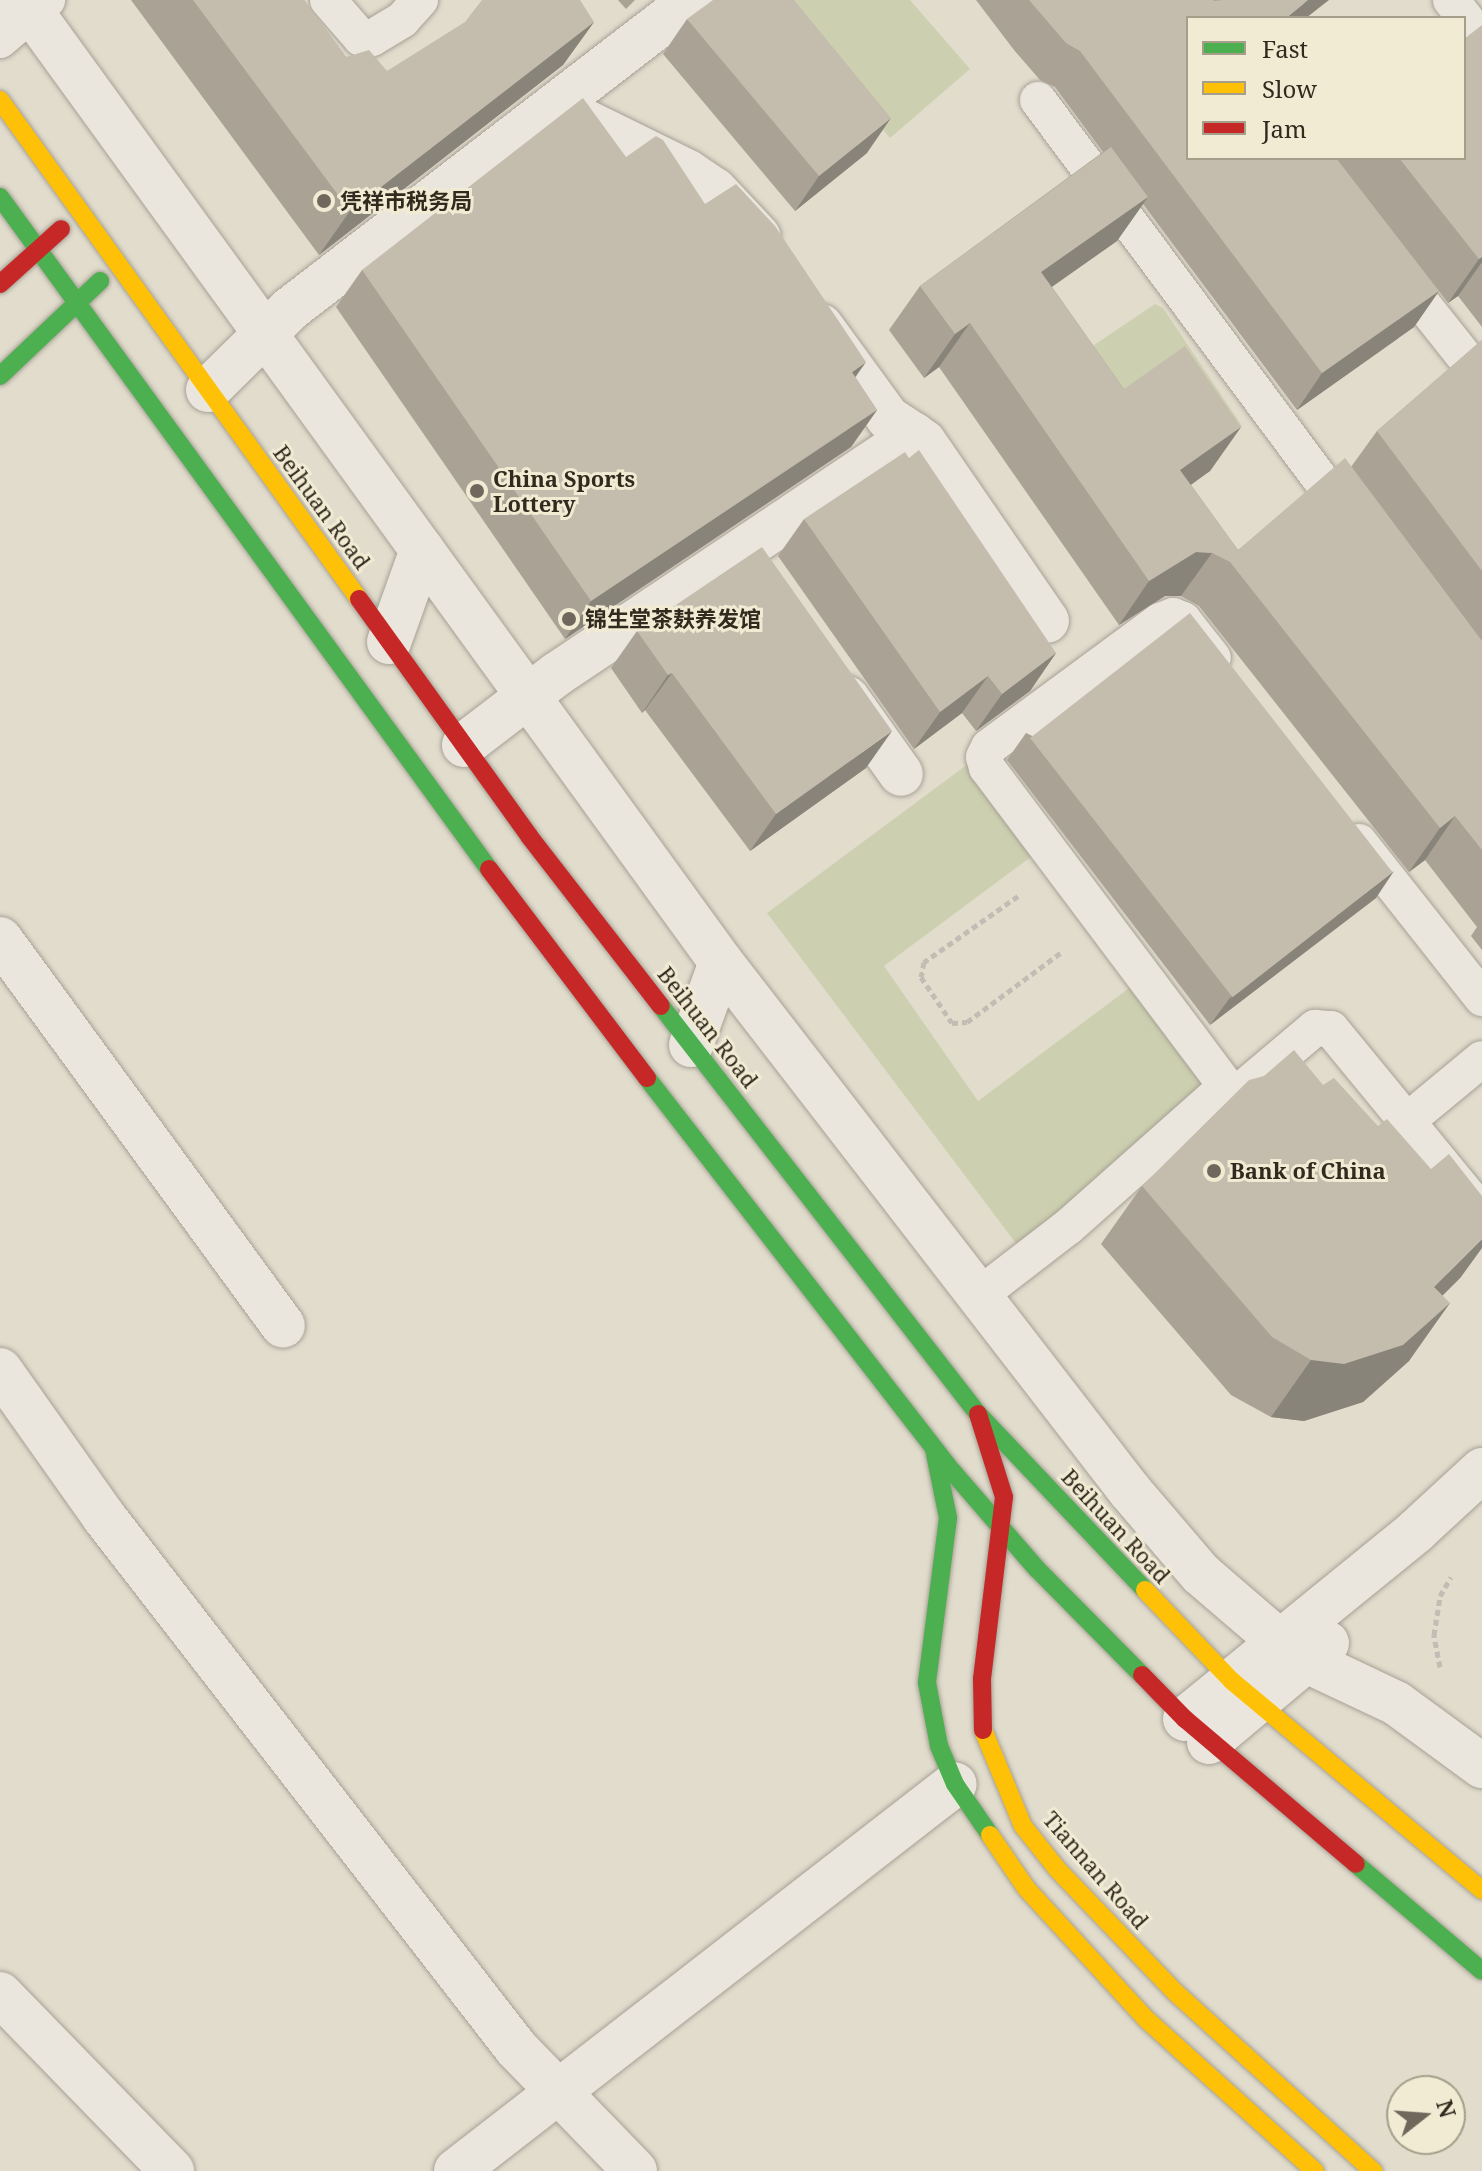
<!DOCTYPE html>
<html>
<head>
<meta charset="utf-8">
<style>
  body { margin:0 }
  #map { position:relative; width:1482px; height:2171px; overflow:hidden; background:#e1dccc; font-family:"Noto Serif","Noto Sans SC",serif }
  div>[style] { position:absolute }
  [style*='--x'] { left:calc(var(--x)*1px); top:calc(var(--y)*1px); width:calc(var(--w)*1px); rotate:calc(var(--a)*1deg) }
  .green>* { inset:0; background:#cdd0b0 }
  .path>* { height:5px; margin-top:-2.5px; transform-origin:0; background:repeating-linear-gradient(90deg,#c2bdb4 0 6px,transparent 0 10px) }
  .roads { filter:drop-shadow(0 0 2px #a6a195) drop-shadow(0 0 2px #a6a195) }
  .lane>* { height:36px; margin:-18px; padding:0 18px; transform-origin:18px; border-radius:18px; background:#eae6dd }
  .street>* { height:44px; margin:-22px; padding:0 22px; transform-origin:22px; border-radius:22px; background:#eae6dd }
  .fast>* { height:18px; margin:-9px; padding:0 9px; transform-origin:9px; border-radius:9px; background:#4caf50 }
  .slow>* { height:18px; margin:-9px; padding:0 9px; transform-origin:9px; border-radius:9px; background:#ffc107 }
  .jam>* { height:18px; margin:-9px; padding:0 9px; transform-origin:9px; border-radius:9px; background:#c62828 }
  .wall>* { inset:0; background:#a9a295 }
  .shaded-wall>* { inset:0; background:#898479 }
  .building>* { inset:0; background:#c4bcad; transform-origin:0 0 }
  .dots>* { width:22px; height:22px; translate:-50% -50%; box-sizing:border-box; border:4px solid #f1ebd3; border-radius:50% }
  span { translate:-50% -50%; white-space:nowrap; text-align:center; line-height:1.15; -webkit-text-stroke:6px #f1ebd3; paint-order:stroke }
  .poi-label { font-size:22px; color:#332a1f; font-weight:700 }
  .left { translate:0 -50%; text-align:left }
  .street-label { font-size:22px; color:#332a1f }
  .legend { position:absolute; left:1186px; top:16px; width:280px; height:144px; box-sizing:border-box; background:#f1ebd3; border:2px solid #a59e8b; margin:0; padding:10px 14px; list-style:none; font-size:24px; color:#332a1f }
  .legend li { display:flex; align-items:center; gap:16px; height:40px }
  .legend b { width:40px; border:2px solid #a59e8b }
  .north { position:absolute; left:1386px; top:2075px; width:80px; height:80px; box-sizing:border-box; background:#f1ebd3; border:2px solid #a59e8b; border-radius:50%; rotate:73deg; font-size:22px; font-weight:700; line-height:32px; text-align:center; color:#332a1f }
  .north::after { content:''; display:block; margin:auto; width:28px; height:36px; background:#70685c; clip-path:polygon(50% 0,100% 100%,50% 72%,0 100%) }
</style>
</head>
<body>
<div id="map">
  <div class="green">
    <i style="clip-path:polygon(772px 0,910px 0,970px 69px,890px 138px)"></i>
    <i style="clip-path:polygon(1155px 304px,1163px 308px,1242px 426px,1207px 450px,1094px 417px,1060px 368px)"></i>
    <i style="clip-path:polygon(968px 764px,1035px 854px,884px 966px,978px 1101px,1132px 986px,1212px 1089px,1021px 1250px,767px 913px)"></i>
  </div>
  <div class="path">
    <i style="--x:1018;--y:896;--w:115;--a:144.9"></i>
    <i style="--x:924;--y:962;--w:15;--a:101"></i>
    <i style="--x:921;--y:977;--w:55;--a:56"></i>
    <i style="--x:952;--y:1023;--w:15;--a:-4"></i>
    <i style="--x:967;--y:1022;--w:119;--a:-36.5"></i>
    <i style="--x:1440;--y:1667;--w:33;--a:-101"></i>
    <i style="--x:1434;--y:1635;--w:39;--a:-81"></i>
    <i style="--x:1440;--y:1596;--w:22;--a:-60"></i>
  </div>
  <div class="roads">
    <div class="lane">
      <i style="--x:328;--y:0;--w:50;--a:49"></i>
      <i style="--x:361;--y:38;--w:11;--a:0"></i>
      <i style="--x:372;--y:38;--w:35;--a:-31"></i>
      <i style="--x:402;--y:20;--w:27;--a:-48"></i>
      <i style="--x:1451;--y:0;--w:51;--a:52.2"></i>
      <i style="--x:0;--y:1;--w:1;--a:-45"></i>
      <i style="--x:0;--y:40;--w:62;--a:-40.4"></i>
      <i style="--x:1038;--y:100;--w:522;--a:53.33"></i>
      <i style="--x:1397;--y:272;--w:137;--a:51.5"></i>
      <i style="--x:1359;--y:842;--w:199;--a:51.7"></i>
      <i style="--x:1219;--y:1109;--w:126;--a:-40.2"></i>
      <i style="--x:1315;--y:1028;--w:16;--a:4"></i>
      <i style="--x:1331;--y:1029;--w:238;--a:50.6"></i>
      <i style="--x:1407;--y:1121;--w:97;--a:-39.6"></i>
      <i style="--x:977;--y:1297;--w:115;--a:-37.6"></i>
      <i style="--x:1068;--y:1227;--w:203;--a:-41.6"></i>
      <i style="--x:1220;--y:1092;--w:10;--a:-73"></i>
      <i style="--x:1223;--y:1082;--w:393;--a:-126.9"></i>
      <i style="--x:987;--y:768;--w:11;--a:-105"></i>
      <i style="--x:984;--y:757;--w:11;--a:-63"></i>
      <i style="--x:989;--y:747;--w:212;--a:-36.4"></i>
      <i style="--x:1160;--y:621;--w:14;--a:-21"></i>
      <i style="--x:1173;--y:616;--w:11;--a:22"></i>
      <i style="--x:1183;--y:620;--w:48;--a:51.7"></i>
    </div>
    <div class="street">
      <i style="--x:23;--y:0;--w:1189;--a:54.04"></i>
      <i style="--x:721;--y:962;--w:669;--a:52.29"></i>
      <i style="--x:1130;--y:1491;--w:109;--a:49.5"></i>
      <i style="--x:1201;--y:1574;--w:103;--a:40.7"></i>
      <i style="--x:1279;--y:1641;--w:34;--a:36"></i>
      <i style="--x:1307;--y:1661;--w:98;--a:25.3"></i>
      <i style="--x:1396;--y:1703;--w:107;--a:36.2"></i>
      <i style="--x:554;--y:106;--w:149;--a:26.2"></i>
      <i style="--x:688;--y:172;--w:32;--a:34"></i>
      <i style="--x:715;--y:190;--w:64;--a:46.9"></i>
      <i style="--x:821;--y:326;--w:114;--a:53.9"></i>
      <i style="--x:888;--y:418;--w:31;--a:33"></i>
      <i style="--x:208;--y:390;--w:115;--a:-44.6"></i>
      <i style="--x:290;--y:309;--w:507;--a:-37.55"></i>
      <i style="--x:389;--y:642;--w:98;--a:-70.3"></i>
      <i style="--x:847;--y:698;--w:93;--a:54.6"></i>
      <i style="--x:464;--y:745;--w:117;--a:-37.4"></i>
      <i style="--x:557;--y:674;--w:430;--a:-33.8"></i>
      <i style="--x:914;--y:435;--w:12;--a:35"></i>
      <i style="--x:924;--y:442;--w:217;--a:55.5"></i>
      <i style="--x:0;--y:939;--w:479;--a:53.8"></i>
      <i style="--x:691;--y:1045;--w:88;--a:-70.1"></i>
      <i style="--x:0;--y:1370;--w:180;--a:54.7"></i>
      <i style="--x:104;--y:1517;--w:672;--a:52.19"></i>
      <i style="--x:516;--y:2048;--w:171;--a:45.9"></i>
      <i style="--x:1185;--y:1719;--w:298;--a:-39.1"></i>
      <i style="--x:1416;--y:1531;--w:90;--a:-42.7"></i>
      <i style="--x:1209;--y:1742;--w:154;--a:-40"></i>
      <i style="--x:0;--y:1994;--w:247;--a:45.8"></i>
      <i style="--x:456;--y:2171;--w:631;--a:-37.8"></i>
    </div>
    <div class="fast">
      <i style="--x:0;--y:197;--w:831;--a:53.96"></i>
      <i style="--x:0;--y:376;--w:138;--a:-43.5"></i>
      <i style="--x:661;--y:1006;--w:517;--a:52.15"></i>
      <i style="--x:978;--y:1414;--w:243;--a:46.5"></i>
      <i style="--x:647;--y:1078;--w:497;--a:52.2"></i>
      <i style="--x:952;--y:1471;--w:130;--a:49.1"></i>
      <i style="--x:1037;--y:1569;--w:149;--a:45.3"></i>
      <i style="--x:934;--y:1449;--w:70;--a:78.5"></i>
      <i style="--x:948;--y:1518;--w:166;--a:97.3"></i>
      <i style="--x:927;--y:1683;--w:64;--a:79.2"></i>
      <i style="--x:939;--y:1746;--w:41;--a:67.2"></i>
      <i style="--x:955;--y:1784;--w:62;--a:55.5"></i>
      <i style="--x:1356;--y:1864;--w:165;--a:40.3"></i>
    </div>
    <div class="slow">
      <i style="--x:0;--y:100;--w:615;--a:54.27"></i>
      <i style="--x:1145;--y:1590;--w:126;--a:46.3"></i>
      <i style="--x:1232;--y:1681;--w:326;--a:39.9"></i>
      <i style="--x:983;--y:1730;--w:104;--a:67.4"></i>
      <i style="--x:1023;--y:1826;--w:56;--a:51.5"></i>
      <i style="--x:1058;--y:1870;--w:170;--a:46.2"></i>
      <i style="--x:1176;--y:1993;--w:266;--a:42.1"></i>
      <i style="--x:990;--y:1835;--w:64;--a:55.8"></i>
      <i style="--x:1026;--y:1888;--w:178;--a:47.5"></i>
      <i style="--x:1146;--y:2019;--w:227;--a:42"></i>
    </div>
    <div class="jam">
      <i style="--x:0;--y:284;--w:82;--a:-42"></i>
      <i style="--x:359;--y:599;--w:292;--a:54.3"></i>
      <i style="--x:529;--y:836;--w:215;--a:52.2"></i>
      <i style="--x:489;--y:869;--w:262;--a:52.9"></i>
      <i style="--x:978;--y:1414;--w:87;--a:72.6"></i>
      <i style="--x:1004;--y:1497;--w:183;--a:96.9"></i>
      <i style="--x:982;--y:1679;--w:51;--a:88.9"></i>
      <i style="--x:1142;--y:1675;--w:62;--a:45.7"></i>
      <i style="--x:1185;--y:1719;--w:224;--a:40.3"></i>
    </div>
  </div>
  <div class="wall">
    <i style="clip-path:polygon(131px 0,304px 0,346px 57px,387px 71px,594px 22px,563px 65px,319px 255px)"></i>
    <i style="clip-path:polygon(618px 0,635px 0,626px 9px)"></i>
    <i style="clip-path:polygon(976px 0,1329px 0,1188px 18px,1337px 159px,1338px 158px,1464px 158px,1482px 25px,1482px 327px,1458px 296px,1448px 303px,1439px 291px,1414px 327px,1297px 410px,1143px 204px,1117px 241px,1052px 287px,1124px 389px,1241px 427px,1210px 471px,1191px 485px,1238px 550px,1351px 467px,1377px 431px,1482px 340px,1482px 950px,1471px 936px,1477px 927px,1425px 860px,1409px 872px,1199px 606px,1181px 596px,1165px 596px,1119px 625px,939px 367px,924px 378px,889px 330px,920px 286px,1103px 152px,1055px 87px,1040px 80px,1014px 50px)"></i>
    <i style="clip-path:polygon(687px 19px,867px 153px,795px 211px,663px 54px)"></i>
    <i style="clip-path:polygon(626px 157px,855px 377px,877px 410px,851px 447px,565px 639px,336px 307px,362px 270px)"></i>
    <i style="clip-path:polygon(804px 519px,1056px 653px,1030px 691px,976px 731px,962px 713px,914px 749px,778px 556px)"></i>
    <i style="clip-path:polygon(637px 631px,866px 768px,750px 851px,645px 710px,642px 713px,611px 668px)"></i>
    <i style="clip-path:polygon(1026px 733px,1376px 898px,1210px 1025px,1007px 760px)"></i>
    <i style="clip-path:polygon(1142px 1186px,1461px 1277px,1442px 1296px,1409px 1361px,1363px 1402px,1304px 1421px,1271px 1417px,1231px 1395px,1101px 1244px)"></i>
  </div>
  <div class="shaded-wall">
    <i style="clip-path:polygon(1308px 0,1329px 0,1306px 18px,1286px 18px)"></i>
    <i style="clip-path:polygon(594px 22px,563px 65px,319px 255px,350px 211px)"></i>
    <i style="clip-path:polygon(891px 118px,867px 153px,795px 211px,819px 176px)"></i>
    <i style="clip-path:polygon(1148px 197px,1117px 241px,1010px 316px,1041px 272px)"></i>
    <i style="clip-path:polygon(1482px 257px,1482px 262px,1458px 296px,1448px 303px,1479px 259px)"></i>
    <i style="clip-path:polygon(1439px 291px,1414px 327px,1297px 410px,1322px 373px)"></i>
    <i style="clip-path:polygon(970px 323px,939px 367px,924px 378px,955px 334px)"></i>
    <i style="clip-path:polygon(866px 362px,840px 399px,852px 372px)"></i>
    <i style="clip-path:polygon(877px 410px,851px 447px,565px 639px,591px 601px)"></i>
    <i style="clip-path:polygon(1241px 427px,1210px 471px,1149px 514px,1180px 470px)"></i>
    <i style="clip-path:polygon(1196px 552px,1212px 553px,1181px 596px,1165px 596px,1119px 625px,1149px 581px)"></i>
    <i style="clip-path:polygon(1056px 653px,1030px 691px,976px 731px,1002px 694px)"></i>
    <i style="clip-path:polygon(672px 673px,645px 710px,642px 713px,668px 675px)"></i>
    <i style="clip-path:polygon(988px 676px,962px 713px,914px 749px,940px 712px)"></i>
    <i style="clip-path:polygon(892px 731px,866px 768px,750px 851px,776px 814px)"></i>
    <i style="clip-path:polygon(1455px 816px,1425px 860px,1409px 872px,1440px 828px)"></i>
    <i style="clip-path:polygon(1394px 871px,1376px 898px,1210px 1025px,1229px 999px)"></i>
    <i style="clip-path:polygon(1482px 1239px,1482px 1248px,1461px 1277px,1394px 1344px,1434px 1287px)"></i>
    <i style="clip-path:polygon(1450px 1303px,1409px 1361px,1363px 1402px,1304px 1421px,1271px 1417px,1311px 1360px)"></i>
  </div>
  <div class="building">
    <i style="clip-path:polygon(193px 0,304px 0,346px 57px,369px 50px,387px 71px,465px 22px,482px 0,580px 0,594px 22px,350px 211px)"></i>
    <i style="clip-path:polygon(713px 0,794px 0,891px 118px,819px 176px,687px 19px)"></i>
    <i style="clip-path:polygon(1029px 0,1213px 0,1214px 1px,1222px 0,1308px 0,1286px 18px,1188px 18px,1188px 158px,1336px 158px,1439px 291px,1322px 373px,1080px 51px,1066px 43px)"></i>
    <i style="clip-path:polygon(1482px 25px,1482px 257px,1479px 259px,1399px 158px,1464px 158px,1464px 39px)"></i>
    <i style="clip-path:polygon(583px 98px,626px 157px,656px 136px,663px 140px,705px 204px,736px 184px,775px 226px,866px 362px,852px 372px,877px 410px,591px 601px,362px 270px)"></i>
    <i style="clip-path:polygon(1111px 147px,1148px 197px,1041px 272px,1124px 389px,1185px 346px,1241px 427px,1180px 470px,1238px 550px,1345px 458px,1482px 641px,1482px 850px,1455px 816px,1440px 828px,1230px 562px,1212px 553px,1196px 552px,1149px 581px,970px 323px,955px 334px,920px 286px)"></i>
    <i style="clip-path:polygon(1482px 340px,1482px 571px,1377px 431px)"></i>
    <i style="clip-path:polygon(919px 450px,1056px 653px,1002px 694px,988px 676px,940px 712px,804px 519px,905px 452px,909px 458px)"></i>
    <i style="clip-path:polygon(762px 547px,892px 731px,776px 814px,672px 673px,668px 675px,637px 631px)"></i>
    <i style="left:1190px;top:613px;width:329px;height:203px;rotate:52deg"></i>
    <i style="clip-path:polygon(1294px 1050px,1323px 1085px,1334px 1078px,1378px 1126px,1387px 1119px,1431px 1169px,1449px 1154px,1482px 1196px,1482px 1239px,1434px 1287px,1450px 1303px,1403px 1345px,1344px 1364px,1311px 1360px,1272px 1337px,1142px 1186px,1249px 1080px,1264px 1076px)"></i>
  </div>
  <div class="dots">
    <i style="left:324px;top:201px;background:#70685c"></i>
    <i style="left:477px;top:491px;background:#70685c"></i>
    <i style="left:569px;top:619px;background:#70685c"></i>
    <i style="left:1214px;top:1171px;background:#70685c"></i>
  </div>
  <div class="poi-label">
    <span class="left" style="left:340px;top:201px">凭祥市税务局</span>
    <span class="left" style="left:493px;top:491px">China Sports<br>Lottery</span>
    <span class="left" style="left:585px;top:619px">锦生堂茶麸养发馆</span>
    <span class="left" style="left:1230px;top:1171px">Bank of China</span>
  </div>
  <div class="street-label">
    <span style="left:322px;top:507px;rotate:54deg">Beihuan Road</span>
    <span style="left:708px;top:1027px;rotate:52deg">Beihuan Road</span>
    <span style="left:1116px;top:1526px;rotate:47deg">Beihuan Road</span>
    <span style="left:1096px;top:1870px;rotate:49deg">Tiannan Road</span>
  </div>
  <ul class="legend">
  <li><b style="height:10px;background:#4caf50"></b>Fast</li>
  <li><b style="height:10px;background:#ffc107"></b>Slow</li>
  <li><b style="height:10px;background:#c62828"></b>Jam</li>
  </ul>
  <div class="north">N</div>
</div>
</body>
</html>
